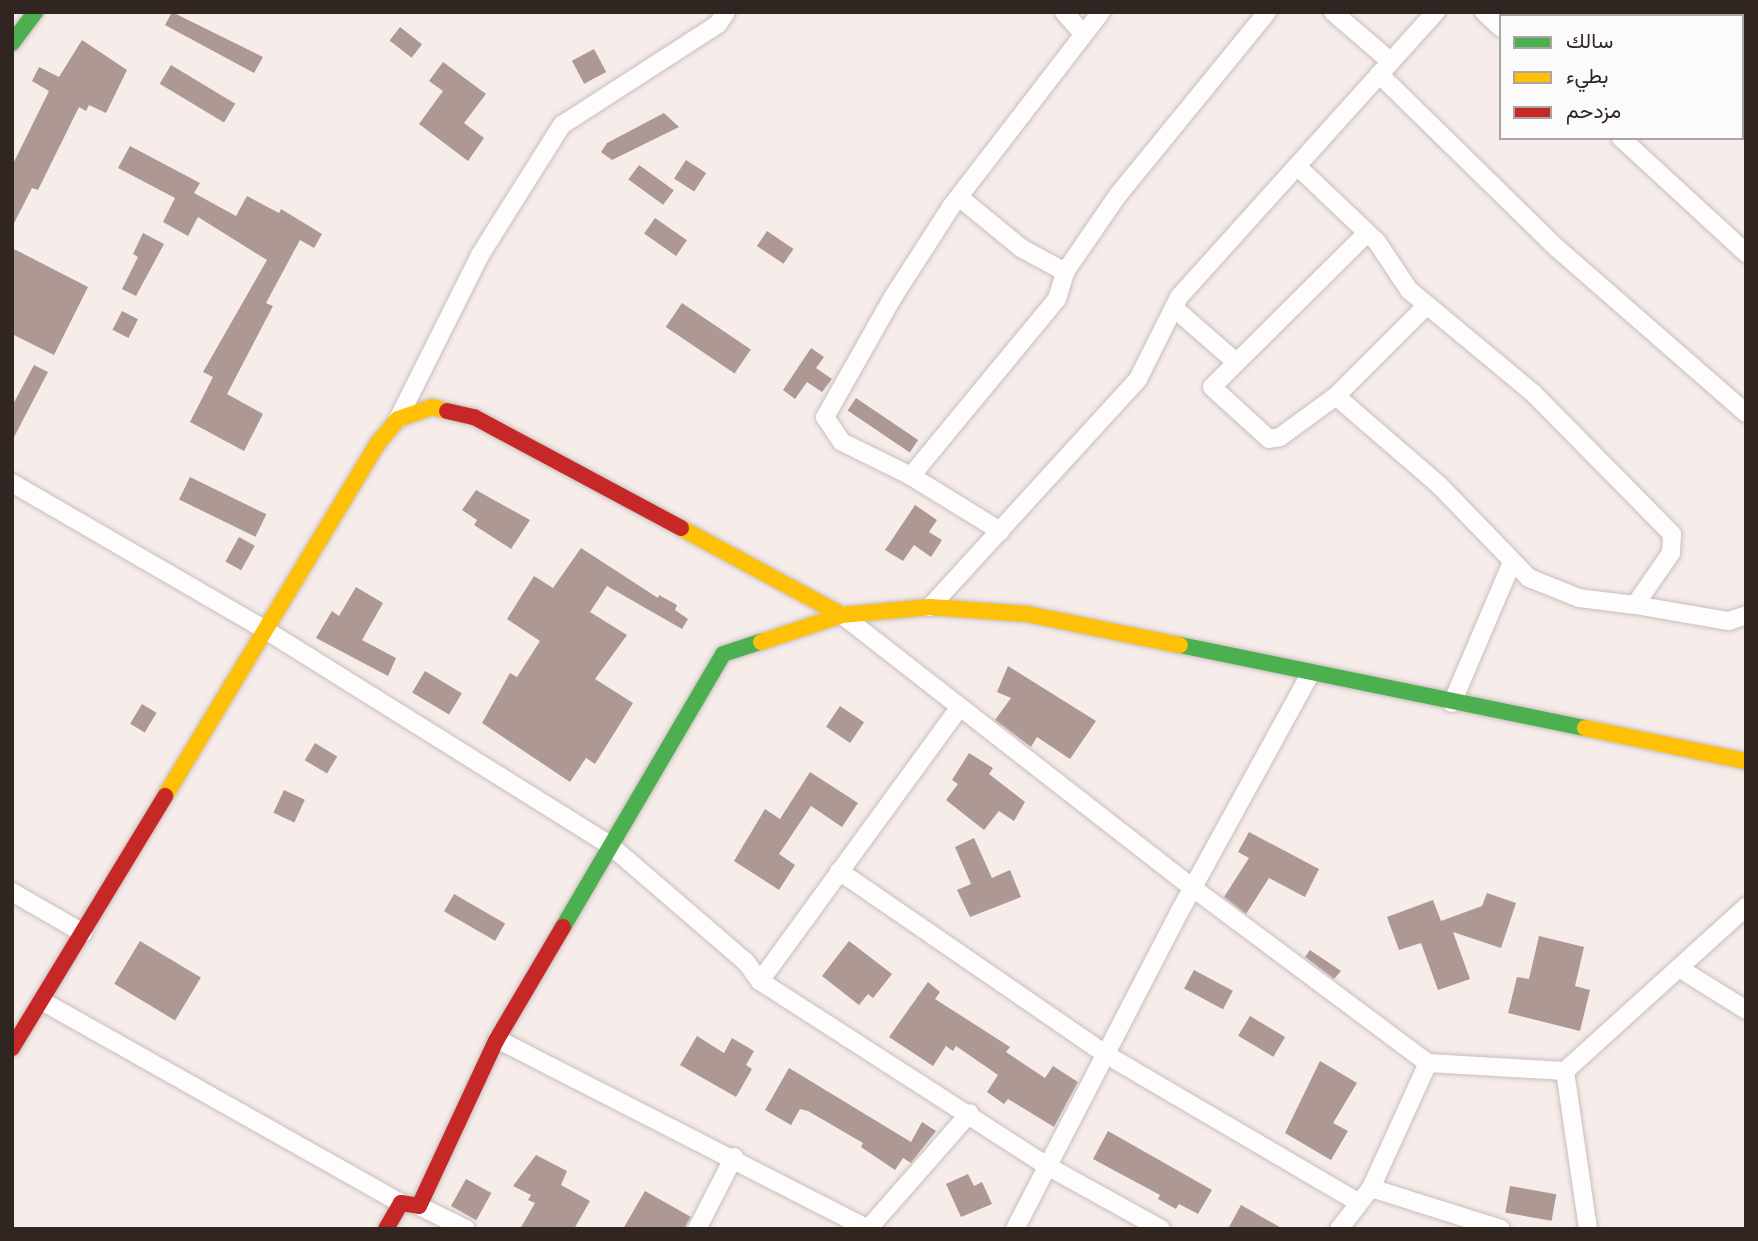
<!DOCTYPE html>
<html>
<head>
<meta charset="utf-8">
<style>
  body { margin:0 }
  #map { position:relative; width:1758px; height:1241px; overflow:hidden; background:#f6ece9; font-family:"Public Sans",Vazirmatn,sans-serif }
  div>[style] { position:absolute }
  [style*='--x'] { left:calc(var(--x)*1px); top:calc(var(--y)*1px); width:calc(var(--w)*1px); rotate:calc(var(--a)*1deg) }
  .building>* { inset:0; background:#ad9894; transform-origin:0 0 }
  .roads { filter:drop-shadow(0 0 2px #c8bebb) drop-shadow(0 0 2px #c8bebb) }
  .street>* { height:18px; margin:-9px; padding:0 9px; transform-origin:9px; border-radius:9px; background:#fefcfc }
  .fast>* { height:16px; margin:-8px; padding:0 8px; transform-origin:8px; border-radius:8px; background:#4caf50 }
  .slow>* { height:16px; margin:-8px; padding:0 8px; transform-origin:8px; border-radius:8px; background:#ffc107 }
  .jam>* { height:16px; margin:-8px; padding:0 8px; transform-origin:8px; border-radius:8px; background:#c62828 }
  span { translate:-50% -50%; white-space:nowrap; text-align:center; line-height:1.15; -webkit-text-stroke:7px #fbfbfb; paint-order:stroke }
  .frame { position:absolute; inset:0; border:14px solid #302521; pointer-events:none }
  .legend { position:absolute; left:1499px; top:14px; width:245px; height:126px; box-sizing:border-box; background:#fbfbfb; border:2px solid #aaa5a4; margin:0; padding:9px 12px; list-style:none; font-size:21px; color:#302521 }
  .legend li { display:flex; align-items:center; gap:14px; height:35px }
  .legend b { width:35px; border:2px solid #aaa5a4 }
</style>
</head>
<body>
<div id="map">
  <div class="building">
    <i style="clip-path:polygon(172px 12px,263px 57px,254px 73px,165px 25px)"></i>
    <i style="left:400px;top:27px;width:28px;height:17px;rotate:38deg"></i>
    <i style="clip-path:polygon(82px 40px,127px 70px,106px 113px,89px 105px,86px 111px,79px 107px,38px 190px,32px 188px,12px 227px,12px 166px,49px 91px,32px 81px,39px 67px,59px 77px)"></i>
    <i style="left:594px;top:49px;width:26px;height:25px;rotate:62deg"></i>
    <i style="clip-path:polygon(443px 62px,486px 94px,464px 123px,484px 138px,468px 161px,419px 124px,443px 91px,429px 81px)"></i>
    <i style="left:171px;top:65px;width:75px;height:22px;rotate:31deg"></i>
    <i style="clip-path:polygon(664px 113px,679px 127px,612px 160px,601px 152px,607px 143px)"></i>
    <i style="clip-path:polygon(130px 146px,200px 183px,194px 193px,236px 216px,247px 196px,279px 213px,281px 209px,322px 234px,314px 248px,300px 240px,266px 303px,273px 306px,227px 394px,263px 414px,244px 451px,190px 422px,213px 377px,203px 372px,267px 260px,198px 217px,188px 236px,163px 222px,175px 198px,118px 168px)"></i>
    <i style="left:686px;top:160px;width:24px;height:22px;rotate:33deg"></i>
    <i style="left:639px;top:165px;width:43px;height:18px;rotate:36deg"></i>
    <i style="left:655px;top:218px;width:39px;height:19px;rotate:35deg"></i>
    <i style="left:767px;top:231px;width:32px;height:18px;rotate:34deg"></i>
    <i style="clip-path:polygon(143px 233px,164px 244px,136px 296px,122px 289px,138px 257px,133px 254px)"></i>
    <i style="clip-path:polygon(12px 248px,88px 287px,54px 355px,12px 334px)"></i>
    <i style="left:682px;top:303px;width:83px;height:29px;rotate:34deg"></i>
    <i style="left:122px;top:311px;width:18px;height:21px;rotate:27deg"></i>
    <i style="clip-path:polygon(811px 348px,824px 357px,816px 368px,832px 379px,822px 392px,807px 382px,795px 399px,783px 390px)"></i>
    <i style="clip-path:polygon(34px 365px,48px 372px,12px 441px,12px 406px)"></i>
    <i style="left:856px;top:398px;width:75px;height:15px;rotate:34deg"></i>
    <i style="left:190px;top:477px;width:85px;height:25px;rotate:26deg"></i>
    <i style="clip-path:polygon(476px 490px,530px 520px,511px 549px,474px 525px,477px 520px,462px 510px)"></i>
    <i style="clip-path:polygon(915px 505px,937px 520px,929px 532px,942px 540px,931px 557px,914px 545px,903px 561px,885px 550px)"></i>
    <i style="left:239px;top:537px;width:18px;height:28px;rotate:29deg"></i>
    <i style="clip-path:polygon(581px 548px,658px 598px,659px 595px,677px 605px,675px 610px,688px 619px,682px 629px,607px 586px,590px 612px,627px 635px,595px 679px,633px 703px,595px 764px,586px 758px,570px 782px,482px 723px,510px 673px,517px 677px,540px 641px,507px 619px,534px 576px,553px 588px)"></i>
    <i style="clip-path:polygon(356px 587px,383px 603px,362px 640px,396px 658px,388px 676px,316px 638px,332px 611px,339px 616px)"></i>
    <i style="clip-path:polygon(1008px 666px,1096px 721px,1070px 759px,1037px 737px,1031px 747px,995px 720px,1011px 698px,997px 692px)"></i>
    <i style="left:425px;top:671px;width:43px;height:25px;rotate:31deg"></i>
    <i style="left:142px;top:704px;width:17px;height:23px;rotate:31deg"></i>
    <i style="left:840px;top:706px;width:29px;height:25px;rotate:34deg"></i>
    <i style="left:315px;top:743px;width:26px;height:20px;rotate:31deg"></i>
    <i style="clip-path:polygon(969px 753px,993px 768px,989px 774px,1025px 802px,1014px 821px,999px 811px,984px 830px,946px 800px,958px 784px,952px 780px)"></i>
    <i style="clip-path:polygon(810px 772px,858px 803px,842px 827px,811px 806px,779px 854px,795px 865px,779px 890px,734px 861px,765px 809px,780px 819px)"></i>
    <i style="left:284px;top:790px;width:23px;height:25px;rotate:25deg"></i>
    <i style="clip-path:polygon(1249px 832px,1319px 869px,1305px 897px,1269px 878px,1246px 914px,1224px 897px,1249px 858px,1238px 852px)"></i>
    <i style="clip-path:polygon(974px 838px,992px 878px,1010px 870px,1021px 897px,970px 917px,957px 890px,971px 884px,955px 847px)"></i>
    <i style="clip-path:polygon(1487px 893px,1516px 903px,1501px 948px,1453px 932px,1470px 979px,1438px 990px,1421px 943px,1399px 950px,1387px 917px,1433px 900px,1441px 921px,1482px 906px)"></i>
    <i style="left:454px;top:894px;width:59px;height:20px;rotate:30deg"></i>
    <i style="clip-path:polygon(1539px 936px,1584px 947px,1575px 986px,1590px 990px,1580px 1031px,1508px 1013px,1517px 977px,1529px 979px)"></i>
    <i style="left:140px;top:941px;width:71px;height:50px;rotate:31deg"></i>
    <i style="clip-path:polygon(849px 941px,892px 974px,873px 998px,868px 994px,859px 1005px,822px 976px)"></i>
    <i style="clip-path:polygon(1310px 950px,1341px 971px,1334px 979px,1305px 957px)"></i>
    <i style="left:1194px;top:970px;width:44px;height:21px;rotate:28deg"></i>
    <i style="clip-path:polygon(928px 982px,940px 992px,935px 999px,1010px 1047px,1006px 1052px,1045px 1078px,1053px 1066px,1078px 1082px,1054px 1127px,1008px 1099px,1004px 1104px,987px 1092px,998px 1075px,956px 1046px,953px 1051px,946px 1046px,933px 1066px,889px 1037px)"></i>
    <i style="left:1250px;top:1016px;width:41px;height:23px;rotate:31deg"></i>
    <i style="clip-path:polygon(697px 1036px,724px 1053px,732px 1038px,754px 1051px,746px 1065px,752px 1069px,736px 1097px,680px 1065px)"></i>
    <i style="clip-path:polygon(1320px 1061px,1357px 1083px,1333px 1123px,1348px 1131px,1331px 1160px,1285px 1133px)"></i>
    <i style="clip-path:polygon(789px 1068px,911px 1142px,922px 1122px,936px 1131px,911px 1163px,903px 1158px,895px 1170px,861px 1147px,863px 1143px,808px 1111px,800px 1109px,791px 1125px,765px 1110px)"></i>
    <i style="clip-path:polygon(1108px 1131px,1212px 1190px,1198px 1214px,1179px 1204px,1176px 1209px,1158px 1199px,1160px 1195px,1093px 1159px)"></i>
    <i style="clip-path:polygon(536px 1155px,567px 1171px,561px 1185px,590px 1201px,574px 1229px,520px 1229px,535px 1203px,528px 1200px,531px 1195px,513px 1186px)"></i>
    <i style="clip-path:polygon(968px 1174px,974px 1186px,982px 1182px,992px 1204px,961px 1217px,946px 1184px)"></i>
    <i style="left:466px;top:1179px;width:29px;height:31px;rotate:29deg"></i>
    <i style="left:1510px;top:1186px;width:47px;height:27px;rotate:10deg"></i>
    <i style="clip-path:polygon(645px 1191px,691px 1217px,684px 1229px,623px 1229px)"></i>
    <i style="clip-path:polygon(1241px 1205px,1283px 1229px,1228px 1229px)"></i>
  </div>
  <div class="roads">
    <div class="street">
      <i style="--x:1064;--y:12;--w:29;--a:49"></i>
      <i style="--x:1101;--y:12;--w:246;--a:127.6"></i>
      <i style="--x:951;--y:207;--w:107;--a:122.8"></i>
      <i style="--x:893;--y:297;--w:138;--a:119.5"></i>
      <i style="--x:825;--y:417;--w:30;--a:56"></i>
      <i style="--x:842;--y:442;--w:77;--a:26.2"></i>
      <i style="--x:911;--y:476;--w:229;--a:-50.5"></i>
      <i style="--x:1057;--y:299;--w:28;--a:-73"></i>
      <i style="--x:1065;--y:272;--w:93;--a:-55.5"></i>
      <i style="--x:1118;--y:195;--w:236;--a:-50.8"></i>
      <i style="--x:1333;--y:12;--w:75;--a:40.7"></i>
      <i style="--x:1484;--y:12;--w:23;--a:43"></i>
      <i style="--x:1677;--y:12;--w:6;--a:45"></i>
      <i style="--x:1379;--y:74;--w:250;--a:44.4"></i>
      <i style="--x:1558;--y:249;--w:249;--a:41.1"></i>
      <i style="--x:1742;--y:75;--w:5;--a:37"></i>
      <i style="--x:1621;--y:138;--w:170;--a:42.6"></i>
      <i style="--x:1297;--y:166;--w:110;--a:43.5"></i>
      <i style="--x:1377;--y:242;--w:58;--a:56.3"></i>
      <i style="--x:1409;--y:290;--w:161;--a:39.7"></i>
      <i style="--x:1533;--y:393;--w:198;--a:45.4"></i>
      <i style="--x:1672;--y:534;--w:19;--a:93"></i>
      <i style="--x:1671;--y:553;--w:63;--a:124.7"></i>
      <i style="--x:1635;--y:605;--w:56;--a:-172.9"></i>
      <i style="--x:1579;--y:598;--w:54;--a:-158.2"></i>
      <i style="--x:1529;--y:578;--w:129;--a:-134.1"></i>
      <i style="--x:1439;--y:485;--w:136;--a:-139.2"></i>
      <i style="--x:959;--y:197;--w:80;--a:39.4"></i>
      <i style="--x:1021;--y:248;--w:50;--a:28.6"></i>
      <i style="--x:1367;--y:233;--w:218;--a:135.2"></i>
      <i style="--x:1212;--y:387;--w:77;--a:42.4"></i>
      <i style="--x:1269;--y:439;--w:11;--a:-10"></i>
      <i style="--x:1280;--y:437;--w:69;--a:-36.2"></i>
      <i style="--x:1336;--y:396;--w:129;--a:-45"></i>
      <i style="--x:1174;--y:308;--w:82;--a:41.1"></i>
      <i style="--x:398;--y:419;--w:183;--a:-63.4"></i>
      <i style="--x:480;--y:255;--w:154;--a:-57.8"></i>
      <i style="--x:562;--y:125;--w:186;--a:-32.9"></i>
      <i style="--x:718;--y:24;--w:14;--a:-56"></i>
      <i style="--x:911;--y:476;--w:105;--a:31.7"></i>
      <i style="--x:12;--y:483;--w:291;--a:30.1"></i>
      <i style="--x:264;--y:629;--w:409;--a:32"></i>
      <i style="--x:611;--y:846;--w:178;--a:40.7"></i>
      <i style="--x:746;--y:962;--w:24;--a:54"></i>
      <i style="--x:760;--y:981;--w:344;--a:32.8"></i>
      <i style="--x:1049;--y:1167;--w:128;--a:29"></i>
      <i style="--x:1635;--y:605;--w:95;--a:9.7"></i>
      <i style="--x:1729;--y:621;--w:18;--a:-19"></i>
      <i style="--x:930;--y:607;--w:309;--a:-47.6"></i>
      <i style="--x:1138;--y:379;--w:92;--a:-63.4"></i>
      <i style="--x:1179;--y:297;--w:384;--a:-48"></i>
      <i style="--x:842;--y:615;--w:445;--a:37.9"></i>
      <i style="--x:1193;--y:888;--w:293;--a:36.7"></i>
      <i style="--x:1428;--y:1063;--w:137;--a:3.3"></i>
      <i style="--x:1565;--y:1071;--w:160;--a:81.7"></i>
      <i style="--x:1452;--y:703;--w:153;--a:-66.9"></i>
      <i style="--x:839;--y:871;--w:325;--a:34.5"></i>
      <i style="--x:1107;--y:1055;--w:292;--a:30.4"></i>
      <i style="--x:12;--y:892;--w:82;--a:30"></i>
      <i style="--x:1679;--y:968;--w:79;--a:32.1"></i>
      <i style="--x:760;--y:981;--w:339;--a:-53.9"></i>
      <i style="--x:42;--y:1001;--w:412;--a:29.4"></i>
      <i style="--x:497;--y:1039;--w:417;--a:27.1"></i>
      <i style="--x:1565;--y:1071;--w:244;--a:-42.2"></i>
      <i style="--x:1371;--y:1188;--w:136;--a:17.5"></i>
      <i style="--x:419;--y:1206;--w:52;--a:26.1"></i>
      <i style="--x:697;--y:1229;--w:81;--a:-62.8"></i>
      <i style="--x:868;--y:1229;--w:154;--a:-48.7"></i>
      <i style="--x:1015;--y:1229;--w:360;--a:-62.6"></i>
      <i style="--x:1181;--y:909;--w:269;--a:-61.2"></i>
      <i style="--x:1339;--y:1229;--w:52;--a:-52"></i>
      <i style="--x:1371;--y:1188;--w:137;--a:-65.5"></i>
    </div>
    <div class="fast">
      <i style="--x:12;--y:43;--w:39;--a:-53"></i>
      <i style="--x:1180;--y:645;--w:413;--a:11.6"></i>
      <i style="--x:563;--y:927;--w:316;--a:-59.6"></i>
      <i style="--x:723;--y:654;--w:40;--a:-18"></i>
    </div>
    <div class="slow">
      <i style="--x:681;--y:528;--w:183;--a:28.4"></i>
      <i style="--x:761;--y:642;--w:85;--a:-18.4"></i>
      <i style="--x:842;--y:615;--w:88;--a:-5.2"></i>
      <i style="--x:930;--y:607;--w:97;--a:4.1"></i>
      <i style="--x:1027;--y:614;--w:156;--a:11.5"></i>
      <i style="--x:1585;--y:728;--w:164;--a:11.6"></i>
      <i style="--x:165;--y:796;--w:412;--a:-58.9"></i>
      <i style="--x:378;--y:443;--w:31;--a:-50"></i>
      <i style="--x:398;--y:419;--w:36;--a:-19"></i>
      <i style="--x:432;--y:407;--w:16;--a:15"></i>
    </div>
    <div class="jam">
      <i style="--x:447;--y:411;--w:28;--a:13"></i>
      <i style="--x:474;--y:417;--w:235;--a:28.2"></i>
      <i style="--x:12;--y:1048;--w:295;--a:-58.7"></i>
      <i style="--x:386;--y:1229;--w:30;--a:-60"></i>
      <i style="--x:401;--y:1203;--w:18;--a:9"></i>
      <i style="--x:419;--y:1206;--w:184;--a:-65"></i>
      <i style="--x:497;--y:1039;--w:130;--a:-59.5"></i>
    </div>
  </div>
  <div class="frame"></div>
  <ul class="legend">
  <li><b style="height:9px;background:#4caf50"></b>سالك</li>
  <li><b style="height:9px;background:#ffc107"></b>بطيء</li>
  <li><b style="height:9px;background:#c62828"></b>مزدحم</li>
  </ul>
</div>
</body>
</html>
